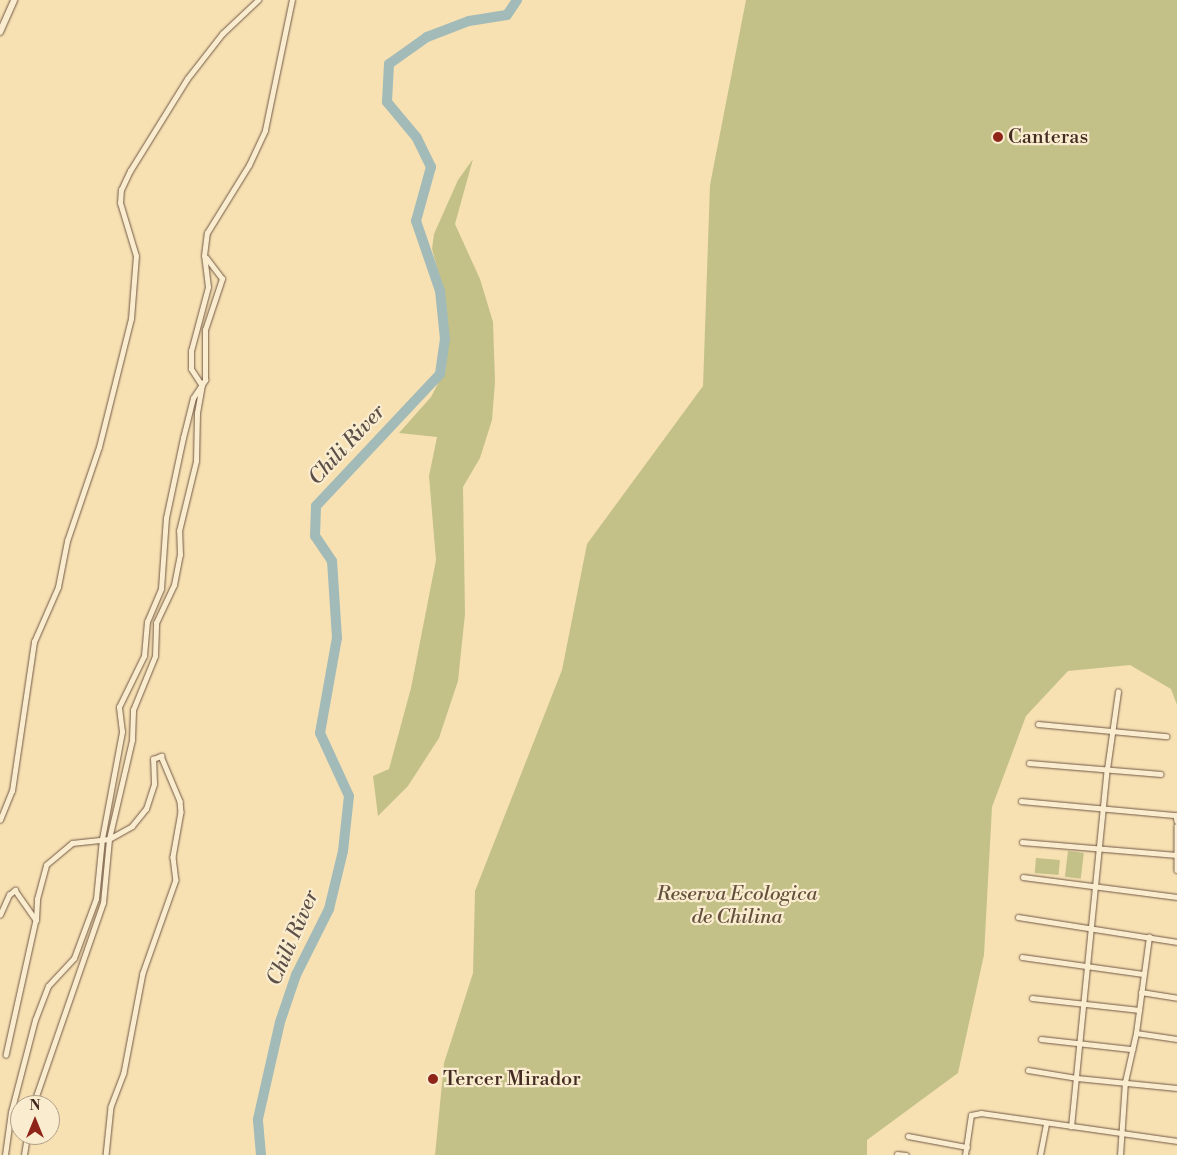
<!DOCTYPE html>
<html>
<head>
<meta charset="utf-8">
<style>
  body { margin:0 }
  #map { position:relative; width:1177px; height:1155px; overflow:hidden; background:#f7e1b3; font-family:"Libre Bodoni",serif }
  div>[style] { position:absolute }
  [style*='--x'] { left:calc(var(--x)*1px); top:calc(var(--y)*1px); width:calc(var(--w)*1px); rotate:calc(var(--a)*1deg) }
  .green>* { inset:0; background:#c3c188; transform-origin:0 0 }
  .river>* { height:10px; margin:-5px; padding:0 5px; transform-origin:5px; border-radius:5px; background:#a2bbb8 }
  .roads { filter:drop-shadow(0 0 1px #715846) drop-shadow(0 0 1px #715846) }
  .minor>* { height:4.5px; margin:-2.25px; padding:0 2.25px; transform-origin:2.25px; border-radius:2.25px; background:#faecce }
  .secondary>* { height:6px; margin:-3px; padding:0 3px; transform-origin:3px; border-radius:3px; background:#faecce }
  .dots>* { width:14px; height:14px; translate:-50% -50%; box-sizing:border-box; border:2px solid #faecce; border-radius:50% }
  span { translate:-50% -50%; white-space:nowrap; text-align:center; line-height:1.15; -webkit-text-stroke:4.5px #faecce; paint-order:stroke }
  .poi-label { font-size:20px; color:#442b22 }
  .left { translate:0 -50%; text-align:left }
  .park-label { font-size:20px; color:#64503c; font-style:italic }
  .water-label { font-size:21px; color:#5c4f48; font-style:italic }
  .north { position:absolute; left:10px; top:1095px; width:50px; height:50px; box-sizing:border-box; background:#faecce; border:1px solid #b19f89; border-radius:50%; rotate:0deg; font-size:14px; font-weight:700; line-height:20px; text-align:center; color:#442b22 }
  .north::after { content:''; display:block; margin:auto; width:18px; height:22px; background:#8f2418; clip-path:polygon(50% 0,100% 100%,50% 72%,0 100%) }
</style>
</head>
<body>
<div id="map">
  <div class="green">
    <i style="clip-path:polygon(746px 0,1177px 0,1177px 705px,1171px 689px,1130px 665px,1068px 671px,1026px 716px,992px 807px,984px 955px,958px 1073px,867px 1140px,867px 1155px,435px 1155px,444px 1063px,473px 973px,475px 891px,562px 670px,587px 544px,703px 386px,710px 185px)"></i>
    <i style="clip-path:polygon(473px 159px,455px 224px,480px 279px,493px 322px,495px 382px,492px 420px,480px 458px,463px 487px,465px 614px,458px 681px,439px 738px,408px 786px,378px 816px,373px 776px,389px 769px,411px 688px,436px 560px,429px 476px,437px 437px,399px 433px,431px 397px,446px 368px,446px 301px,432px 249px,434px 234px,458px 180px)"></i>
    <i style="left:1068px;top:851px;width:16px;height:26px;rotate:7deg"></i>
    <i style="left:1036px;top:858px;width:24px;height:15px;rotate:5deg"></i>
  </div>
  <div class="river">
    <i style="--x:261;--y:1155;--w:36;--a:-95"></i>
    <i style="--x:258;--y:1119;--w:99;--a:-77.2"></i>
    <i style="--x:280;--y:1022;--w:50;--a:-71.2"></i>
    <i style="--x:296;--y:975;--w:74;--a:-63.4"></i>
    <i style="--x:329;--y:909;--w:60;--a:-76.4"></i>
    <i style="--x:343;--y:851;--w:55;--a:-83.8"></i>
    <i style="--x:349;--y:796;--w:69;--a:-114.7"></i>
    <i style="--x:320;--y:733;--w:97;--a:-79.9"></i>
    <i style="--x:337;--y:638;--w:77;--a:-93.7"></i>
    <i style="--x:332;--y:561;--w:30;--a:-124"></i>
    <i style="--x:315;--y:536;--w:30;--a:-88"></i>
    <i style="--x:316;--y:506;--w:181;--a:-46.8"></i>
    <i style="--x:440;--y:374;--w:35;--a:-82"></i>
    <i style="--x:445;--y:339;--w:48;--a:-95.9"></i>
    <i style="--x:440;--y:291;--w:74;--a:-108.9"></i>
    <i style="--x:416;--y:221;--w:56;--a:-74.5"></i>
    <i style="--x:431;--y:167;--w:32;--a:-116"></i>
    <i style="--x:417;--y:138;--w:47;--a:-129.8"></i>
    <i style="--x:387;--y:102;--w:38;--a:-87"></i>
    <i style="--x:389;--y:64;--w:47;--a:-35.4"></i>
    <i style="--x:427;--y:37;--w:45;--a:-20.9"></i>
    <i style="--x:469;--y:21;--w:38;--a:-9"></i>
    <i style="--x:507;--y:15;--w:18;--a:-56"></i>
  </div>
  <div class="roads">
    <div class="minor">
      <i style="--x:1038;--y:724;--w:129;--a:5.4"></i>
      <i style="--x:1029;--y:763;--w:132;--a:4.8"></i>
      <i style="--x:1021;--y:801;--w:156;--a:5.2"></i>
      <i style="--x:1176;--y:815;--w:6;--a:81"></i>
      <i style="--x:0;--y:820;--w:31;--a:-68"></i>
      <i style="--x:12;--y:791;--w:151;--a:-81.6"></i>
      <i style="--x:34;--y:642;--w:60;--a:-66.4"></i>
      <i style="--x:58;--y:587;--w:47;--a:-78.9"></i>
      <i style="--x:67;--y:541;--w:99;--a:-71.2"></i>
      <i style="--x:99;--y:447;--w:132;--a:-76"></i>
      <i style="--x:131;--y:319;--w:63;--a:-85.5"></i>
      <i style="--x:136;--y:256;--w:55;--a:-106.8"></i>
      <i style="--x:120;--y:203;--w:13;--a:-86"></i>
      <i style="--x:121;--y:190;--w:21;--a:-65"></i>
      <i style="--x:130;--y:171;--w:108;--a:-58.2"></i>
      <i style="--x:187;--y:79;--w:57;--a:-52.1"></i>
      <i style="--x:222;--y:34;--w:50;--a:-43.4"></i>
      <i style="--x:1177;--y:826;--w:44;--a:90"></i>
      <i style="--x:1022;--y:842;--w:155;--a:4.8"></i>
      <i style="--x:1023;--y:877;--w:155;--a:7.4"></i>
      <i style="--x:0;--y:915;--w:22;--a:-66"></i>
      <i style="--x:9;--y:895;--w:8;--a:-40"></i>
      <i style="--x:15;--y:890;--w:37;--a:55"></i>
      <i style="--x:36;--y:920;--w:138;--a:102.5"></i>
      <i style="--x:1018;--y:917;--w:161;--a:8.9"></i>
      <i style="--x:36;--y:920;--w:21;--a:-87"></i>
      <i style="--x:37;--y:899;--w:35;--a:-75"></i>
      <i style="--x:46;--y:865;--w:34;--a:-40"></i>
      <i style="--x:72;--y:843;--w:37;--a:-6"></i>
      <i style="--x:109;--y:839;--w:26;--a:-29"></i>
      <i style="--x:132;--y:826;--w:22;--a:-51"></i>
      <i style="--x:146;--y:809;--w:26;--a:-72"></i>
      <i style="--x:154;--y:784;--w:25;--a:-92"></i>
      <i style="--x:153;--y:759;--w:9;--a:-21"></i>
      <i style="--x:161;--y:756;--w:49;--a:67.1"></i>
      <i style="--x:180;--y:801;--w:11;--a:85"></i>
      <i style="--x:181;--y:812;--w:46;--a:100.1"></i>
      <i style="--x:173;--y:857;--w:23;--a:83"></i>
      <i style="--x:176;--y:880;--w:99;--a:109.5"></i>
      <i style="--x:143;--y:973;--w:102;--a:100.8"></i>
      <i style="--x:124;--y:1073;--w:36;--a:111"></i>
      <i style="--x:111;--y:1107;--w:48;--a:95.9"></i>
      <i style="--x:1022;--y:957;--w:122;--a:8"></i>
      <i style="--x:1141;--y:992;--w:36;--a:9"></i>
      <i style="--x:1032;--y:998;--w:108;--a:6.4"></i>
      <i style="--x:1136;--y:1033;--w:41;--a:8.3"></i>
      <i style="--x:1041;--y:1039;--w:92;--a:6.3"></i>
      <i style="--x:1028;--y:1070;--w:50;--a:9.3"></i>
      <i style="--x:1077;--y:1078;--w:100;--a:5.7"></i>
      <i style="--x:33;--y:1105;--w:214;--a:-70.9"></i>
      <i style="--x:103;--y:903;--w:64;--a:-84.6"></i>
      <i style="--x:109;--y:839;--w:102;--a:-76.9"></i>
      <i style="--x:132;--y:740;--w:30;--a:-88"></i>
      <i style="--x:133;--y:710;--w:58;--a:-67.8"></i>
      <i style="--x:155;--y:656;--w:33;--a:-88"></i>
      <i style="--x:156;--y:623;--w:42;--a:-64.7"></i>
      <i style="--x:174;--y:585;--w:31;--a:-79"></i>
      <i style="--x:180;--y:555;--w:24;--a:-92"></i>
      <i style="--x:179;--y:531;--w:72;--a:-76.3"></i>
      <i style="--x:196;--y:461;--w:48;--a:-88.8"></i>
      <i style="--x:197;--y:413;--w:27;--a:-80"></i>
      <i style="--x:202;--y:386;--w:20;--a:-123"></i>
      <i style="--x:191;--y:369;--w:18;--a:-90"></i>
      <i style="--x:191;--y:351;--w:66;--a:-75.1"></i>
      <i style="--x:208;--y:287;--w:31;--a:-97"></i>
      <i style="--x:204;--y:256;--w:23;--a:-83"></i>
      <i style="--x:207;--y:233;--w:80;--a:-58.3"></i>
      <i style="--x:249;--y:165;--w:38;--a:-65"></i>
      <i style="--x:265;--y:130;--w:133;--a:-78.3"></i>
      <i style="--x:1071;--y:1127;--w:360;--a:-84.3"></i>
      <i style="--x:1107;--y:769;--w:78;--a:-81.9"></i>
      <i style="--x:908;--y:1136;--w:60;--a:10.6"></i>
      <i style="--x:897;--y:1154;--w:9;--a:6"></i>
      <i style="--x:5;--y:1155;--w:43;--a:-82.1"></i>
      <i style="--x:11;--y:1112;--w:95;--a:-75.4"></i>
      <i style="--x:35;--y:1020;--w:36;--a:-69"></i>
      <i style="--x:48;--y:986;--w:38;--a:-47"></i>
      <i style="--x:74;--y:958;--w:63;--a:-69.6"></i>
      <i style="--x:96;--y:899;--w:60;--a:-84.3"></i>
      <i style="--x:102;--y:839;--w:109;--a:-79.4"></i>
      <i style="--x:122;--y:732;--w:25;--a:-97"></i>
      <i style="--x:119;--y:707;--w:57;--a:-63.9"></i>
      <i style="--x:144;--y:656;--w:34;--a:-85"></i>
      <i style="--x:147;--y:622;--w:36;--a:-67"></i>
      <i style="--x:161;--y:589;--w:71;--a:-86"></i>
      <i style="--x:166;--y:518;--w:82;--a:-78"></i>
      <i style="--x:183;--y:438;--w:41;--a:-76"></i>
      <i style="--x:193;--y:398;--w:22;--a:-56"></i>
      <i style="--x:205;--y:380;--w:50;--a:-90"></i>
      <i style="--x:205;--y:330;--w:54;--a:-71.6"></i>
      <i style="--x:222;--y:279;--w:26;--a:-127"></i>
      <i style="--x:24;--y:1155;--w:20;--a:-81"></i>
      <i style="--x:965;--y:1155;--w:40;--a:-81.5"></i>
      <i style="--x:971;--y:1115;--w:10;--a:-11"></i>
      <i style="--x:981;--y:1113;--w:198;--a:8.1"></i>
      <i style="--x:1040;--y:1155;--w:32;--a:-79"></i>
      <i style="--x:1120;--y:1155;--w:73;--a:-86.1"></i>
      <i style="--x:1125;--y:1082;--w:50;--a:-77.3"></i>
      <i style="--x:1136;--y:1033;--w:97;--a:-82.3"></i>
    </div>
    <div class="secondary">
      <i style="--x:0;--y:32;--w:35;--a:-66"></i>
    </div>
  </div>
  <div class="dots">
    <i style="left:998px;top:137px;background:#8f2418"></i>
    <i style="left:433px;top:1079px;background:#8f2418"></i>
  </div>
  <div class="poi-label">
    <span class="left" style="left:1008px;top:137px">Canteras</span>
    <span class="left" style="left:443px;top:1079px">Tercer Mirador</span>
  </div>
  <div class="park-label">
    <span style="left:737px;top:906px">Reserva Ecologica<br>de Chilina</span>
  </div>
  <div class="water-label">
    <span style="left:347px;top:445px;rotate:-47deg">Chili River</span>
    <span style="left:293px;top:938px;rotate:-67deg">Chili River</span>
  </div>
  <div class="north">N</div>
</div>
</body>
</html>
